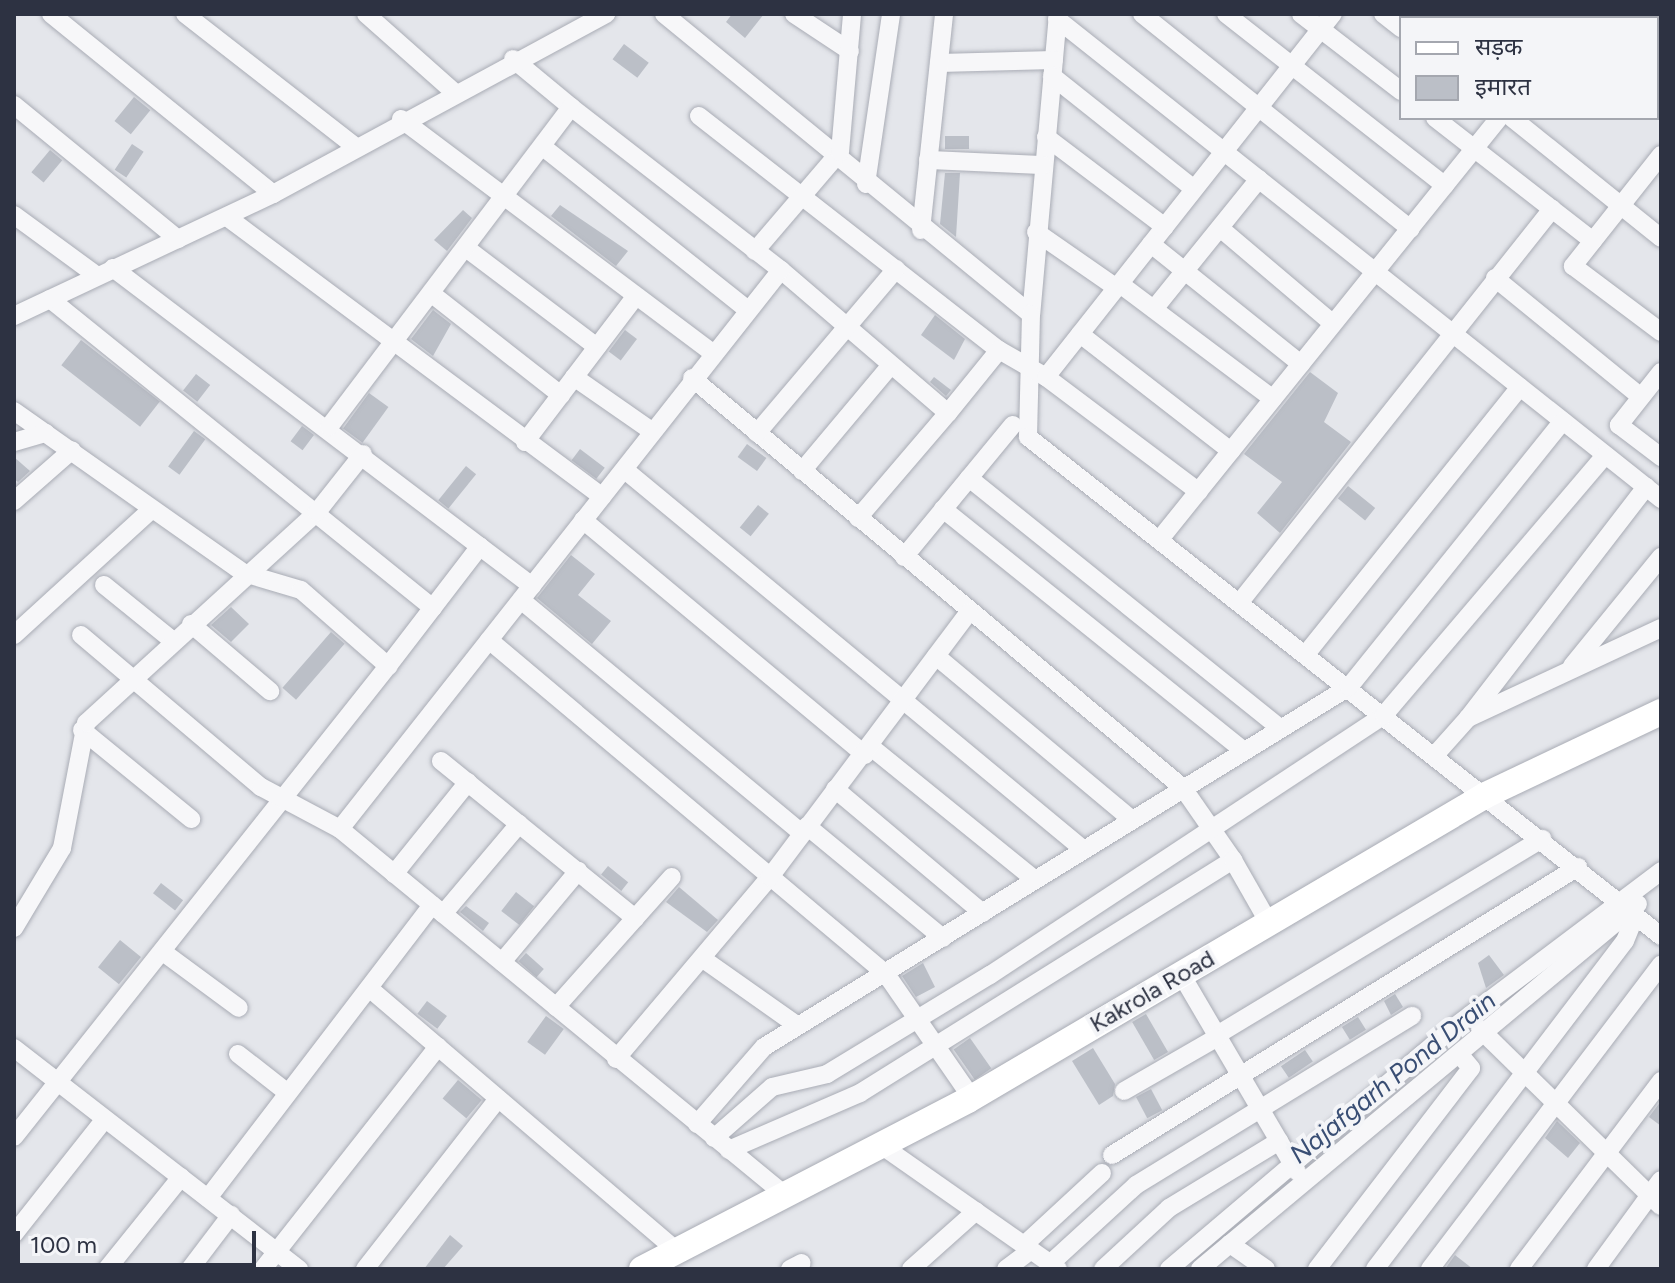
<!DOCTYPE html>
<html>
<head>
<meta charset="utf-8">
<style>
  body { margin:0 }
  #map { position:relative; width:1675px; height:1283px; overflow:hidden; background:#e4e6eb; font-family:Figtree,"Noto Sans Devanagari",sans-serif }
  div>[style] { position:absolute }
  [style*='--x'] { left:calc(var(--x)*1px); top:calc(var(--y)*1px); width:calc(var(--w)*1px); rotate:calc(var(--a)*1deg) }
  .building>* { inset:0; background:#bbbfc7; transform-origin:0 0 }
  .roads { filter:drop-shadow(0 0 2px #a9acb5) drop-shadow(0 0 2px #a9acb5) }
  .street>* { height:18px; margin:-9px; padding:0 9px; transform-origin:9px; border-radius:9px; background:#f7f7f9 }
  .secondary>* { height:26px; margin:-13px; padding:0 13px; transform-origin:13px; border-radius:13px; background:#fff }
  span { translate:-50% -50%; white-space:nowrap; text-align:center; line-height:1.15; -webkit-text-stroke:8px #f4f5f8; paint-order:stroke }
  .street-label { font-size:24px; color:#2d3242 }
  .water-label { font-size:26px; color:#394e74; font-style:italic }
  .frame { position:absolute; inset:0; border:16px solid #2d3242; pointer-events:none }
  .legend { position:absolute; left:1399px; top:16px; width:260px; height:104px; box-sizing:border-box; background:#f4f5f8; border:2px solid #a4a7af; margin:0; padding:10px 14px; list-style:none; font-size:24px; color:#2d3242 }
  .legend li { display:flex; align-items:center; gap:16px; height:40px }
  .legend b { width:40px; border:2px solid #a4a7af }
  .scale { position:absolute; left:16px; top:1231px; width:240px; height:36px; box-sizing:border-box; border:4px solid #2d3242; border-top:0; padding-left:10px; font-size:24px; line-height:28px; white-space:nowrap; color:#2d3242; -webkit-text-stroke:6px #f4f5f8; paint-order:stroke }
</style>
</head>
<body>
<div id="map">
  <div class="building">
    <i style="clip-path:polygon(732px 14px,764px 14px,745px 38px,726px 22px)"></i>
    <i style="left:624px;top:44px;width:31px;height:19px;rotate:37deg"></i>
    <i style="left:134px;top:97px;width:21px;height:31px;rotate:39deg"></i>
    <i style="left:945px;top:136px;width:24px;height:13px"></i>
    <i style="left:132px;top:144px;width:14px;height:31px;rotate:34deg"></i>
    <i style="left:50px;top:150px;width:16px;height:29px;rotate:40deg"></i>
    <i style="clip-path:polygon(945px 173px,960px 173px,956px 237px,940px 224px)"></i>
    <i style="clip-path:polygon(560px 205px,628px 251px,616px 266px,551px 216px)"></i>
    <i style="clip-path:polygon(463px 210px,472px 218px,447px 251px,434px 240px)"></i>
    <i style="clip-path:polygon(433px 310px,451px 324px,433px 356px,411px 339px)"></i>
    <i style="clip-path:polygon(935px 315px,965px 339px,954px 360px,921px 335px)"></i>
    <i style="left:625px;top:330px;width:15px;height:27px;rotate:37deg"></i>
    <i style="left:81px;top:340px;width:100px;height:32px;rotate:38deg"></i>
    <i style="clip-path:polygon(1310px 372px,1338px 393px,1324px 422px,1351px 442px,1280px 533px,1257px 513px,1282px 482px,1244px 454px)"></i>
    <i style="left:196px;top:374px;width:18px;height:21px;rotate:38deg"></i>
    <i style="clip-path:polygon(934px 377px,951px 390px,946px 396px,930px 382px)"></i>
    <i style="left:369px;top:393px;width:24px;height:44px;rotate:36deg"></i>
    <i style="left:302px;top:426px;width:15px;height:19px;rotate:37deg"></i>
    <i style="left:194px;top:431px;width:14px;height:44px;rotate:36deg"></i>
    <i style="left:747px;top:444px;width:24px;height:16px;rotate:36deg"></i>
    <i style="left:580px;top:449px;width:31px;height:14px;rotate:37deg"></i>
    <i style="clip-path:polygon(14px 457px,30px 471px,18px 482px,14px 479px)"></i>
    <i style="left:466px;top:466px;width:13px;height:44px;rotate:39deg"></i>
    <i style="left:1348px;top:486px;width:35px;height:16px;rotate:39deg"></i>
    <i style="left:758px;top:505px;width:14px;height:29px;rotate:39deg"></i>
    <i style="clip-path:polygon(571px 555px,595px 574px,578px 595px,611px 621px,592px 644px,537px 598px)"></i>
    <i style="clip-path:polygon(231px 607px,249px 624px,231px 642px,211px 625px)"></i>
    <i style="left:331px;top:632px;width:18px;height:74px;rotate:41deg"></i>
    <i style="left:608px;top:866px;width:26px;height:11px;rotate:39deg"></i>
    <i style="left:161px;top:883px;width:28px;height:13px;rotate:38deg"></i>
    <i style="clip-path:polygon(679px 887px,718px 920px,707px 932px,666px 902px)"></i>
    <i style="left:516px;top:892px;width:23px;height:24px;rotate:38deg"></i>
    <i style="clip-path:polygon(466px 906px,489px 923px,483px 931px,460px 912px)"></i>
    <i style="left:120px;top:940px;width:27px;height:35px;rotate:39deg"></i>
    <i style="left:526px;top:953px;width:24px;height:11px;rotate:42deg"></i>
    <i style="clip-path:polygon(1489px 955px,1504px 975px,1486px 988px,1478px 963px)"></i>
    <i style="clip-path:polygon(923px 963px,935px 987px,916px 997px,902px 976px)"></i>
    <i style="clip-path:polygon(1395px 994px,1403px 1007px,1391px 1015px,1384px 1001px)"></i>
    <i style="left:427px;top:1001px;width:25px;height:16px;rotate:37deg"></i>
    <i style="left:1146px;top:1014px;width:44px;height:16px;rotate:60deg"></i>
    <i style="left:546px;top:1016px;width:22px;height:32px;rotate:36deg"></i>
    <i style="left:1358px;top:1017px;width:15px;height:19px;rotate:58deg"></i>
    <i style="left:970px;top:1038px;width:37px;height:20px;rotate:55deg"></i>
    <i style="clip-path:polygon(1093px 1048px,1115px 1084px,1113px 1096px,1099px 1105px,1072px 1061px)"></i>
    <i style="left:1305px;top:1050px;width:14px;height:29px;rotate:56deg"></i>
    <i style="left:458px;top:1080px;width:31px;height:24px;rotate:40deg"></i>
    <i style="left:1151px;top:1089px;width:24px;height:17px;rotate:62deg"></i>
    <i style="clip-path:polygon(1661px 1101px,1661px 1126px,1649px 1117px)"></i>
    <i style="clip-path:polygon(1557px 1121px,1580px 1143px,1568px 1158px,1545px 1138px)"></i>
    <i style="clip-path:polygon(450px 1235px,463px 1246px,443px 1269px,424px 1269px)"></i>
    <i style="clip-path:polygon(1455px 1255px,1473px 1269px,1445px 1269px)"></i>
  </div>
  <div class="roads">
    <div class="street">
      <i style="--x:51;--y:14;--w:286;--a:39"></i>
      <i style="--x:185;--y:14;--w:217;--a:37.9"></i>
      <i style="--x:366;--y:14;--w:118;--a:41.6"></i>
      <i style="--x:664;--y:14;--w:474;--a:39.3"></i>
      <i style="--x:794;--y:14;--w:67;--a:33.5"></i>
      <i style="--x:1058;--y:14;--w:301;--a:95.1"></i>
      <i style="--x:1031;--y:314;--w:123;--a:91.4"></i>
      <i style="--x:1028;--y:437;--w:806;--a:38.25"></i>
      <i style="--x:1142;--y:14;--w:344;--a:38.7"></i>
      <i style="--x:1226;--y:14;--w:278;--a:38.1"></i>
      <i style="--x:1301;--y:14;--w:126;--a:37.6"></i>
      <i style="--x:1383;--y:14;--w:23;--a:38"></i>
      <i style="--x:1563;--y:14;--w:6;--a:39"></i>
      <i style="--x:1655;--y:14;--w:7;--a:34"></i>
      <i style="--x:1057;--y:19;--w:772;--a:38.47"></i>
      <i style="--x:513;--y:59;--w:75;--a:39.6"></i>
      <i style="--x:939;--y:63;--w:115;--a:-1.5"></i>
      <i style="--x:1052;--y:76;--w:181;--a:38.5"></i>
      <i style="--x:1657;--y:88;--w:5;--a:37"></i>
      <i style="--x:14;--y:105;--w:212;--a:39.3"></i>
      <i style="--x:699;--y:116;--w:380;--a:38"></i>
      <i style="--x:999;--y:350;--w:54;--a:29.9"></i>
      <i style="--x:1046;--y:377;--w:463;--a:-51.7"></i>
      <i style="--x:1435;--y:118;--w:200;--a:37.9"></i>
      <i style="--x:1512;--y:118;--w:191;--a:38.8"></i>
      <i style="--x:401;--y:119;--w:390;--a:36.9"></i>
      <i style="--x:1046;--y:137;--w:149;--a:37.1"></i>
      <i style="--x:543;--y:147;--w:262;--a:38.5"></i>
      <i style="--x:1661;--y:155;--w:142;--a:128.4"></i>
      <i style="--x:1573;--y:266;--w:110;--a:36.9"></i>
      <i style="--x:928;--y:160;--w:115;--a:2.5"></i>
      <i style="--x:866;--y:184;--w:172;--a:-81.6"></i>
      <i style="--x:14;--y:215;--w:102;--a:36.2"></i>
      <i style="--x:227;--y:217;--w:468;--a:36.7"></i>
      <i style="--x:1220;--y:228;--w:148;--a:40.3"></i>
      <i style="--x:921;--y:230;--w:217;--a:-83.9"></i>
      <i style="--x:1036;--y:232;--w:98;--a:34.7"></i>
      <i style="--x:1151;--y:244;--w:192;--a:38.7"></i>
      <i style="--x:466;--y:248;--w:164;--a:37.1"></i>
      <i style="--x:755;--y:251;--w:130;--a:-49.4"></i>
      <i style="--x:840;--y:152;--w:139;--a:-85"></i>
      <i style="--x:113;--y:268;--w:526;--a:37.2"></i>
      <i style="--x:781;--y:270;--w:220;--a:40.6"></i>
      <i style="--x:948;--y:413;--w:81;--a:-51"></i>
      <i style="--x:1495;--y:278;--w:188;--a:39.2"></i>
      <i style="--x:1120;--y:284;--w:191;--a:36.9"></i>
      <i style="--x:432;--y:294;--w:164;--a:38.1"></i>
      <i style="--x:50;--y:299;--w:492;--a:38.9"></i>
      <i style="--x:1154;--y:309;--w:167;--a:-51.1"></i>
      <i style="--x:14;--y:316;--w:286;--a:-25.2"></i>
      <i style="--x:273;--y:194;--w:379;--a:-28.4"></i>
      <i style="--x:1080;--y:334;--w:191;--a:37.8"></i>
      <i style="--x:1661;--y:372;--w:68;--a:128.4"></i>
      <i style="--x:1619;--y:425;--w:53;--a:37.3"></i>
      <i style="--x:574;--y:377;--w:96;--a:34.8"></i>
      <i style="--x:1046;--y:377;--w:191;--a:36.9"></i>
      <i style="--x:692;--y:378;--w:640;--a:39.86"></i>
      <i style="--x:1183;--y:788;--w:88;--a:55.2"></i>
      <i style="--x:1233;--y:860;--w:440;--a:148"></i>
      <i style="--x:860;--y:1093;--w:143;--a:156.5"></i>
      <i style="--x:14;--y:411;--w:281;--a:35.2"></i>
      <i style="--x:244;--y:573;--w:59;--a:16.6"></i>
      <i style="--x:301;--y:590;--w:116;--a:41.1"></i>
      <i style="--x:388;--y:666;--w:601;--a:128.45"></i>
      <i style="--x:757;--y:433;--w:215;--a:-49.7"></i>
      <i style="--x:14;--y:442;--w:33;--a:-16"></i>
      <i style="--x:525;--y:442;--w:183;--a:-52.8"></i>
      <i style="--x:625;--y:470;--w:596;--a:39.62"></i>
      <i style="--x:802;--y:471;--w:138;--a:-50"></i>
      <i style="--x:969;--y:478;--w:395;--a:38.8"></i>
      <i style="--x:14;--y:501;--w:77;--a:-41.3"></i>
      <i style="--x:943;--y:509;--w:383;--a:38.8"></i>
      <i style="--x:858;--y:518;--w:138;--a:-49.4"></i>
      <i style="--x:583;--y:520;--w:367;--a:39.8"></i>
      <i style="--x:1160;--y:539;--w:541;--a:-51.16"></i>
      <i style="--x:904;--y:557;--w:171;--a:-50.5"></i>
      <i style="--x:104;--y:585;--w:87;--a:39"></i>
      <i style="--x:521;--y:600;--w:365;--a:39.7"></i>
      <i style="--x:1240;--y:602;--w:502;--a:-51.55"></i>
      <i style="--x:191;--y:624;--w:104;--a:40.3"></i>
      <i style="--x:14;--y:635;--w:185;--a:-42.4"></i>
      <i style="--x:81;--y:635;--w:236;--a:40.2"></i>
      <i style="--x:261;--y:787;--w:89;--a:28"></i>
      <i style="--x:340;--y:829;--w:712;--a:-51.73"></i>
      <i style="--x:781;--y:270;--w:266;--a:-142.2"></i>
      <i style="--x:571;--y:107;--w:401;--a:127.1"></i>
      <i style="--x:489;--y:640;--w:519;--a:40.07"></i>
      <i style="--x:886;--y:974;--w:151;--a:55.3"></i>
      <i style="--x:1306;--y:654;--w:342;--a:-51.3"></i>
      <i style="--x:936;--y:656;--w:256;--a:39.9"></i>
      <i style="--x:388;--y:666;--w:151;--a:-52.5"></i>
      <i style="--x:1572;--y:666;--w:141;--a:-50.8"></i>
      <i style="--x:1468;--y:718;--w:292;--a:-52.4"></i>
      <i style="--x:82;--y:730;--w:141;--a:39.2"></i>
      <i style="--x:871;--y:747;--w:211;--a:39"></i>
      <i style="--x:1435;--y:755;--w:50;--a:-48.3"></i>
      <i style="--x:1468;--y:718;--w:213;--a:-25"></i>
      <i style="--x:441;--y:761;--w:250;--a:39"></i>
      <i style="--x:835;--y:789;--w:193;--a:40"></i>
      <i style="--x:807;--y:826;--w:176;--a:39.5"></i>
      <i style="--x:340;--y:829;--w:576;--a:39.44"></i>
      <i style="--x:1233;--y:860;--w:73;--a:60.3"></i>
      <i style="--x:394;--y:874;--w:118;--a:-51.2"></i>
      <i style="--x:443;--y:914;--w:118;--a:-49.8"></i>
      <i style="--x:14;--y:928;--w:93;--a:-59"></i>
      <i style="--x:62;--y:848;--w:127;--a:-79.1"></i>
      <i style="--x:86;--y:723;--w:313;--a:-42.4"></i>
      <i style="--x:317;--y:512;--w:74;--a:-51.6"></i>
      <i style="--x:163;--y:952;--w:94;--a:36.4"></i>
      <i style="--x:703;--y:959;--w:116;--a:35.2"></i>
      <i style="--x:502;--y:962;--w:119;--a:-50.1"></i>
      <i style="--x:1181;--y:974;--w:229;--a:59.6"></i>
      <i style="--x:369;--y:988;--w:405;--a:40.5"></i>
      <i style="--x:556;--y:1007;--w:174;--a:-48.3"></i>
      <i style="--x:1480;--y:1029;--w:253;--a:44.4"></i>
      <i style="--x:1217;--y:1035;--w:380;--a:-31.1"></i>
      <i style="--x:14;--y:1048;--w:361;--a:37.8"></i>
      <i style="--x:238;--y:1054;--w:63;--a:38"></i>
      <i style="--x:616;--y:1059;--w:238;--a:-49.8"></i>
      <i style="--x:770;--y:877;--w:331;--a:-53.1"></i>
      <i style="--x:1124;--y:1091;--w:108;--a:-29.9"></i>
      <i style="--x:697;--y:1124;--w:102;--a:-49"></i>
      <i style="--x:764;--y:1047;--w:687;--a:-31.61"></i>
      <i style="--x:1349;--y:687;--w:341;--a:-51.2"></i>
      <i style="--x:714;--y:1138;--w:77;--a:-41.3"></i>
      <i style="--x:772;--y:1087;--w:57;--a:-13.3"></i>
      <i style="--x:827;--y:1074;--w:191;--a:-31.3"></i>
      <i style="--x:990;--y:975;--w:472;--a:-33.4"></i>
      <i style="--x:1384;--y:715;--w:341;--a:-49.6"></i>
      <i style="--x:881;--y:1145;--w:216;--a:35"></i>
      <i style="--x:1112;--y:1155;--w:548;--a:-31.72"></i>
      <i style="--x:208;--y:1198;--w:369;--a:-52.6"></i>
      <i style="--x:14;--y:1234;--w:145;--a:-51.7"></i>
      <i style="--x:1024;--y:1245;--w:106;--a:-42.7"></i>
      <i style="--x:1051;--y:1263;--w:115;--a:-42.5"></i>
      <i style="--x:1136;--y:1185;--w:324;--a:-31.5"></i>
      <i style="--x:107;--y:1269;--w:118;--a:-51.2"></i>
      <i style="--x:190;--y:1269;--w:68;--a:-52.8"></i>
      <i style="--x:263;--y:1269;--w:283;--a:-51.8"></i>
      <i style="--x:365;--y:1269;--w:216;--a:-52"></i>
      <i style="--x:790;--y:1269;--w:13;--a:-27"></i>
      <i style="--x:911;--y:1269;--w:87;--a:-41.7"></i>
      <i style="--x:1006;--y:1269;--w:31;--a:-37"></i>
      <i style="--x:1103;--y:1269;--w:90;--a:-42.7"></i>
      <i style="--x:1169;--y:1208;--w:129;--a:-31.3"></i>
      <i style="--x:1169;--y:1269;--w:372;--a:-40.3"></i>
      <i style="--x:1453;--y:1028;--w:261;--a:-37"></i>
      <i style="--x:1200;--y:1269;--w:39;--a:-40"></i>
      <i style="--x:1266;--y:1269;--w:44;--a:-145.2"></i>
      <i style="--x:1230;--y:1244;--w:531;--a:-39.81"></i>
      <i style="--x:1317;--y:1269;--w:253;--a:-52.5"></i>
      <i style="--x:1471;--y:1068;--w:16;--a:-130"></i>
      <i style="--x:1375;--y:1269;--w:412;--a:-52.7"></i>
      <i style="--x:1625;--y:941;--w:27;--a:-68"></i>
      <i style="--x:1430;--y:1269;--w:382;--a:-52.8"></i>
      <i style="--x:1519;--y:1269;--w:236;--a:-52.9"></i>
      <i style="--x:1596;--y:1269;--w:110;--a:-53.9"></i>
    </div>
    <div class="secondary">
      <i style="--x:642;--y:1269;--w:367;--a:-27.4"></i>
      <i style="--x:968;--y:1100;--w:601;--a:-30.49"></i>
      <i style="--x:1486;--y:795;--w:194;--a:-25.4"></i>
    </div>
  </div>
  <div class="street-label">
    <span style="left:1152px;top:991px;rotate:-30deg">Kakrola Road</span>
  </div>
  <div class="water-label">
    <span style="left:1393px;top:1078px;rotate:-39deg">Najafgarh Pond Drain</span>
  </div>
  <div class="frame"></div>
  <ul class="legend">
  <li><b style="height:10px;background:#fff"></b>सड़क</li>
  <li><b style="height:22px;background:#bbbfc7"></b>इमारत</li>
  </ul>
  <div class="scale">100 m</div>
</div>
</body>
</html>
